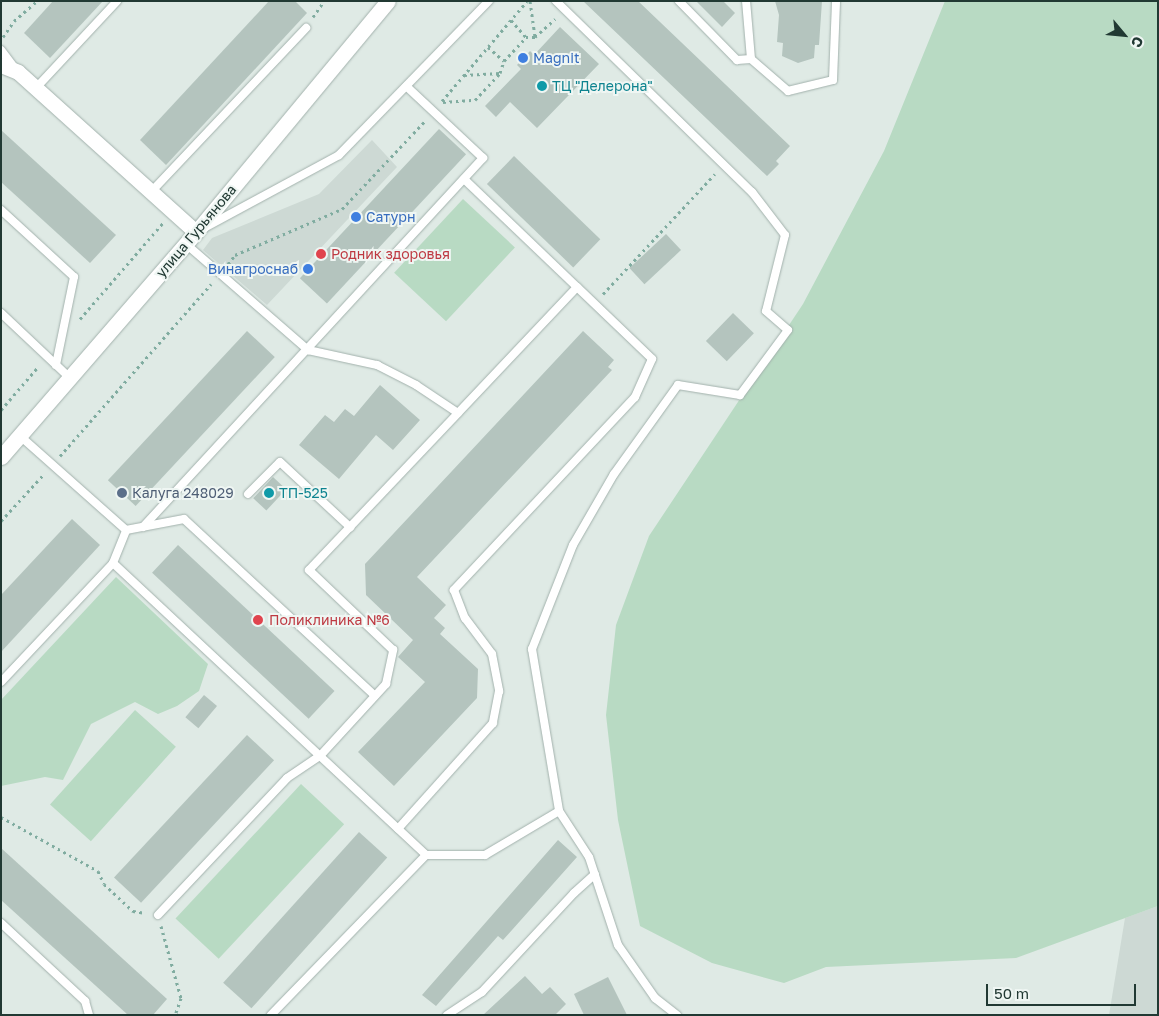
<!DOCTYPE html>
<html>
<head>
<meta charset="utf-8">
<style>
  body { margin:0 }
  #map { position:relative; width:1159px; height:1016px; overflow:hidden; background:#dfeae5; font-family:"Golos Text",sans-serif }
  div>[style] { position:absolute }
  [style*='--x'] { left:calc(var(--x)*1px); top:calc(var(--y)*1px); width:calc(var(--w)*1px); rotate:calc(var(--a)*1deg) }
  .built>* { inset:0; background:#cdd9d4 }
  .green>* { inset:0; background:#b8dac3; transform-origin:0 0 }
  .building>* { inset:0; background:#b4c4be; transform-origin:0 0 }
  .path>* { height:3px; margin-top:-1.5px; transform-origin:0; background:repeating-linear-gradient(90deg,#80aca0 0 2.5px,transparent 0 6.5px) }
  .roads { filter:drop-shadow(0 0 1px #a2b1ac) drop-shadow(0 0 1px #a2b1ac) }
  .lane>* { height:8px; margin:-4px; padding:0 4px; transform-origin:4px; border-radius:4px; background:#fff }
  .street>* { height:15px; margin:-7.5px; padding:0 7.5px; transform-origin:7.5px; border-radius:7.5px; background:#fff }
  .secondary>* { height:15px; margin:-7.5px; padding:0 7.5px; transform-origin:7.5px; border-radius:7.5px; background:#fff }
  .dots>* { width:14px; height:14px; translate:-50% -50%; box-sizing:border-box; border:2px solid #eff6f3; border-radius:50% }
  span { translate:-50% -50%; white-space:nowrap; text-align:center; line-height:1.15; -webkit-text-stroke:4px #eff6f3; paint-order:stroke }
  .shop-label { font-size:14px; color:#366cbe }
  .left { translate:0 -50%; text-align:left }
  .right { translate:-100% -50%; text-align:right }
  .culture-label { font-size:14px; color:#0d838f }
  .street-label { font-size:14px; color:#213933 }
  .health-label { font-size:14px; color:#be3a42 }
  .service-label { font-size:14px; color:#4e5e75 }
  .frame { position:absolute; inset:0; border:2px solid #213933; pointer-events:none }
  .north { position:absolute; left:1099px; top:10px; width:50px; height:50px; -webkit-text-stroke:4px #eff6f3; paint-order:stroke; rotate:118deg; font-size:14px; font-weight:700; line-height:20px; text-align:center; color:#213933 }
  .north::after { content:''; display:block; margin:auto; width:18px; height:22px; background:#213933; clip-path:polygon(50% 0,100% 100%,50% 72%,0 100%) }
  .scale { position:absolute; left:986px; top:984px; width:150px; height:22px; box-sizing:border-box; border:2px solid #213933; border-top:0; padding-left:6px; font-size:15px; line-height:18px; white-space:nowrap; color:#213933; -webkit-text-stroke:4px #eff6f3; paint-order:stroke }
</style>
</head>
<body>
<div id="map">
  <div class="built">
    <i style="clip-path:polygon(372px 140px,397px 167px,267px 305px,203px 250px,212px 238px,319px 194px)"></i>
    <i style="clip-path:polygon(1158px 906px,1158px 1015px,1109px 1015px,1125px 918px)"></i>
  </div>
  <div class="green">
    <i style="clip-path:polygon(945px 1px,1158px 1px,1158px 906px,1016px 958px,826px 967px,784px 983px,712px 963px,640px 926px,618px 820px,606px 715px,616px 625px,649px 536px,803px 304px,884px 151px)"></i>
    <i style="left:463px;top:199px;width:71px;height:101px;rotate:43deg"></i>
    <i style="clip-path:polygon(116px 577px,208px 664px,199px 691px,177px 706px,158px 714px,135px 702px,91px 724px,63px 780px,45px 777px,1px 786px,1px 700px)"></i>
    <i style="left:135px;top:710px;width:55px;height:127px;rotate:42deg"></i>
    <i style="left:301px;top:784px;width:59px;height:184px;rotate:43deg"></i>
  </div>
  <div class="building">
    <i style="clip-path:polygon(53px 1px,103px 1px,50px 58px,24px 33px)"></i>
    <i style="clip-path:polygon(269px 1px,295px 1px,307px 13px,166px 165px,140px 140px)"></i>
    <i style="clip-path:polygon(583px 1px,638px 1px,790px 146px,776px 161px,779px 164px,767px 176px)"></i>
    <i style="clip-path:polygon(696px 1px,723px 1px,735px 13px,722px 27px)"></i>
    <i style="clip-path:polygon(775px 1px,822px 1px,819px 45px,815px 45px,814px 58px,798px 63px,782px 56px,783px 43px,777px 42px,779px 15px)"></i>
    <i style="clip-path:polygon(560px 27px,599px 64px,537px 128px,510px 102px,496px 117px,485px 106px,521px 69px,517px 65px,530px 51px,534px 55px)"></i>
    <i style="left:439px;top:129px;width:37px;height:204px;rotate:43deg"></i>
    <i style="clip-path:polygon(1px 130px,116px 235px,90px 263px,1px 182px)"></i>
    <i style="left:514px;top:156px;width:120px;height:39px;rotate:44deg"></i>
    <i style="left:666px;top:234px;width:22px;height:50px;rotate:47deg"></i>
    <i style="left:733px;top:313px;width:29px;height:39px;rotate:44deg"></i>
    <i style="left:247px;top:331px;width:38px;height:204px;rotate:43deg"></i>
    <i style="clip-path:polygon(583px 331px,614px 360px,608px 367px,612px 370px,417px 577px,446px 605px,434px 618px,445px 628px,440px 634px,478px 669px,477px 698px,394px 786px,358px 752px,425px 682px,398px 657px,413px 640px,366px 595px,365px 564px)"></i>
    <i style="clip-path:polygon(380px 385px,420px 420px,393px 450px,376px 435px,339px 479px,299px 445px,325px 415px,334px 422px,345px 409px,354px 416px)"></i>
    <i style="left:273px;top:477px;width:18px;height:29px;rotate:43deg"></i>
    <i style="clip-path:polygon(72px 519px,100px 545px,1px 652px,1px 595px)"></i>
    <i style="left:178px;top:545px;width:214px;height:38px;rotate:43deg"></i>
    <i style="left:204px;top:695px;width:17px;height:29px;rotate:40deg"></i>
    <i style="left:247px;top:735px;width:37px;height:195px;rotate:43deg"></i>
    <i style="left:359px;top:832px;width:38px;height:203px;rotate:42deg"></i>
    <i style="clip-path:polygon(558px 840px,577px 857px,503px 940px,498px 936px,436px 1006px,422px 995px)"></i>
    <i style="clip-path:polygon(1px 848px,167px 999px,153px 1015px,128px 1015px,1px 900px)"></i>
    <i style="clip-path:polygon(525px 976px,542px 994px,550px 987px,566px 1004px,555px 1015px,483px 1015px)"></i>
    <i style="clip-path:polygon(608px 977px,627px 1015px,584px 1015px,574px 994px)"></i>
  </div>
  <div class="path">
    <i style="--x:530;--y:1;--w:35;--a:82"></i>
    <i style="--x:313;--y:17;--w:19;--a:-55"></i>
    <i style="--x:511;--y:20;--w:23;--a:49"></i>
    <i style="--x:3;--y:37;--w:19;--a:-55"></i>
    <i style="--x:14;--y:21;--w:30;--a:-41"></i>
    <i style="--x:488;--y:47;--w:21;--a:41"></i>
    <i style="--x:464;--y:75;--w:36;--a:-3"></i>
    <i style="--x:442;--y:101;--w:131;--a:-49.6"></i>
    <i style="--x:443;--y:102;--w:32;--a:-4"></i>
    <i style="--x:475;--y:100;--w:37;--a:-47"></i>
    <i style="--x:500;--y:73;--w:13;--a:-72"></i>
    <i style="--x:504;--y:61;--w:33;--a:-47"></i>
    <i style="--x:526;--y:37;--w:9;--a:0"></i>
    <i style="--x:535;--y:37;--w:27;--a:-42"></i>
    <i style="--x:228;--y:264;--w:11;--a:-52"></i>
    <i style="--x:235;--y:255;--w:116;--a:-23.3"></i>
    <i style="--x:342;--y:209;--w:121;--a:-46.7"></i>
    <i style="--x:603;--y:294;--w:164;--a:-47"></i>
    <i style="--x:80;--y:319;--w:127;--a:-49.2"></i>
    <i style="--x:1;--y:410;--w:57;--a:-49.3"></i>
    <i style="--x:60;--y:456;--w:229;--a:-48.7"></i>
    <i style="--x:1;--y:521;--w:64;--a:-47.5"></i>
    <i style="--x:1;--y:817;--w:111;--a:29.1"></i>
    <i style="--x:98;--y:871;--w:14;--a:65"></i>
    <i style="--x:104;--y:884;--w:40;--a:43"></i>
    <i style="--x:133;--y:911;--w:13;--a:9"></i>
    <i style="--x:161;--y:926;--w:75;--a:74.5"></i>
    <i style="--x:181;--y:998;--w:18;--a:109"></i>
  </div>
  <div class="roads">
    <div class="lane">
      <i style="--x:556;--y:1;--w:274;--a:44.3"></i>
      <i style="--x:752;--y:192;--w:54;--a:52.5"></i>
      <i style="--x:785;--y:235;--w:78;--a:104"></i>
      <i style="--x:766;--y:311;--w:29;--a:41"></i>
      <i style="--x:788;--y:330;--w:81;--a:126.4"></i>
      <i style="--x:740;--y:395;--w:63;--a:-170.8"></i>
      <i style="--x:678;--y:385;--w:110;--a:125.7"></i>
      <i style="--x:614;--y:474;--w:82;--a:120"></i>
      <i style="--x:573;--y:545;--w:112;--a:111.5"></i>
      <i style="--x:532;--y:649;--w:164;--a:80.5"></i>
      <i style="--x:679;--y:1;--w:83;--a:45.5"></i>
      <i style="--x:737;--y:60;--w:14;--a:-4"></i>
      <i style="--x:751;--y:59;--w:58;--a:-94.9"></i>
      <i style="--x:1;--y:50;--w:21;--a:53"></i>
      <i style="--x:751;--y:59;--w:49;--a:40.9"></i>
      <i style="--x:788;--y:91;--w:46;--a:-13.7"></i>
      <i style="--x:833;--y:80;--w:79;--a:-87.8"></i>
      <i style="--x:36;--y:88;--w:119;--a:-47"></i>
      <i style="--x:464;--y:179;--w:156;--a:43.7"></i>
      <i style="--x:151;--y:192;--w:226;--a:-46.6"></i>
      <i style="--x:1;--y:210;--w:99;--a:42.5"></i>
      <i style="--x:74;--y:277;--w:90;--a:101.6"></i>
      <i style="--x:206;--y:227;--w:151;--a:-28.4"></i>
      <i style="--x:339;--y:155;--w:215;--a:-45.8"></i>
      <i style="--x:186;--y:244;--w:162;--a:41"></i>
      <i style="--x:308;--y:350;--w:71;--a:12.3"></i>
      <i style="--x:377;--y:365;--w:44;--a:27.1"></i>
      <i style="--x:416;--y:385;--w:50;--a:33.7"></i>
      <i style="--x:458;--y:413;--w:173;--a:-46.6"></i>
      <i style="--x:577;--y:287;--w:104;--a:43.8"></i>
      <i style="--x:652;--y:359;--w:42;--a:114.1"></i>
      <i style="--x:635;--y:397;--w:265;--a:133.2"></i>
      <i style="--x:454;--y:590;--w:30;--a:69"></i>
      <i style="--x:465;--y:618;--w:45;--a:53.1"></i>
      <i style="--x:492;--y:654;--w:38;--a:79"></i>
      <i style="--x:499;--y:691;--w:33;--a:101"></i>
      <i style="--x:493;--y:723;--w:142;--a:131.9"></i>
      <i style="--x:1;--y:313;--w:95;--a:43.3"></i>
      <i style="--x:248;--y:494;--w:45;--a:-45"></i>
      <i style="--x:280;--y:462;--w:96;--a:42.9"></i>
      <i style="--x:143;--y:527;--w:502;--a:-47.34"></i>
      <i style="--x:483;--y:158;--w:105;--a:-136.9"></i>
      <i style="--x:126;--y:530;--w:59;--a:-10.7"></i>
      <i style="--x:184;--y:519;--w:260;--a:42.8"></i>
      <i style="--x:113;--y:563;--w:428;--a:43"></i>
      <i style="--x:426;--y:855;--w:223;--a:134.1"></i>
      <i style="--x:1;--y:682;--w:163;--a:-46.7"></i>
      <i style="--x:113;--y:563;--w:35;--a:-68"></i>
      <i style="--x:126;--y:530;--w:142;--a:-138.4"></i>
      <i style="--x:426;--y:855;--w:59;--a:0"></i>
      <i style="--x:485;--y:855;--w:86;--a:-30.7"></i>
      <i style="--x:559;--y:811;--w:55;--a:56.9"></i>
      <i style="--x:589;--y:857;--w:93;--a:71.8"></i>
      <i style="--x:618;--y:945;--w:65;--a:55.1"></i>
      <i style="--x:655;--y:998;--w:28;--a:38"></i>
      <i style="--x:158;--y:915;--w:188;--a:-46.7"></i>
      <i style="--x:287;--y:778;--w:40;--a:-34"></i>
      <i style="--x:320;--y:756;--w:98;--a:-47.5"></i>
      <i style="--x:386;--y:684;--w:35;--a:-78"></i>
      <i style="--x:393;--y:650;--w:116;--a:-136.4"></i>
      <i style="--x:309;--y:570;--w:216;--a:-46.5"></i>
      <i style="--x:1;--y:923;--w:115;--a:42.9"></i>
      <i style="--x:85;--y:1001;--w:15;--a:74"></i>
      <i style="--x:447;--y:1015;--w:42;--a:-33.3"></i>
      <i style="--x:482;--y:992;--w:135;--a:-47.1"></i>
      <i style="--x:574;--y:893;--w:28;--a:-42"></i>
    </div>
    <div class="street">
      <i style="--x:1;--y:65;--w:18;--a:22"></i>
      <i style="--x:18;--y:72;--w:239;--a:42"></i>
    </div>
    <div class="secondary">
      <i style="--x:1;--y:457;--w:298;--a:-49.1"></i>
      <i style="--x:196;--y:232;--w:300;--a:-50.3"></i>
    </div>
  </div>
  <div class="dots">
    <i style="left:523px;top:58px;background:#3f7fe0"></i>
    <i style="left:542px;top:86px;background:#0f9aa8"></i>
    <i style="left:356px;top:217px;background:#3f7fe0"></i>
    <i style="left:321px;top:254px;background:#e0444e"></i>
    <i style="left:308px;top:269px;background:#3f7fe0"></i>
    <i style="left:122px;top:493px;background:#5c6f8a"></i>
    <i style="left:269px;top:493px;background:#0f9aa8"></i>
    <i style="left:258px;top:620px;background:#e0444e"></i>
  </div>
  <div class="shop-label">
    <span class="left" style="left:533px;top:58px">Magnit</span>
    <span class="left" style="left:366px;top:217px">Сатурн</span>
    <span class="right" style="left:298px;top:269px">Винагроснаб</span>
  </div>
  <div class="culture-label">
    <span class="left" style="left:552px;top:86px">ТЦ "Делерона"</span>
    <span class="left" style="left:279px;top:493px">ТП-525</span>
  </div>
  <div class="street-label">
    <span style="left:196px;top:231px;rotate:-50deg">улица Гурьянова</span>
  </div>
  <div class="health-label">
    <span class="left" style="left:331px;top:254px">Родник здоровья</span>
    <span class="left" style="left:269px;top:620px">Поликлиника №6</span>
  </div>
  <div class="service-label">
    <span class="left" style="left:132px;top:493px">Калуга 248029</span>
  </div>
  <div class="frame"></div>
  <div class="north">С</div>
  <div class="scale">50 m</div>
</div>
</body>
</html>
